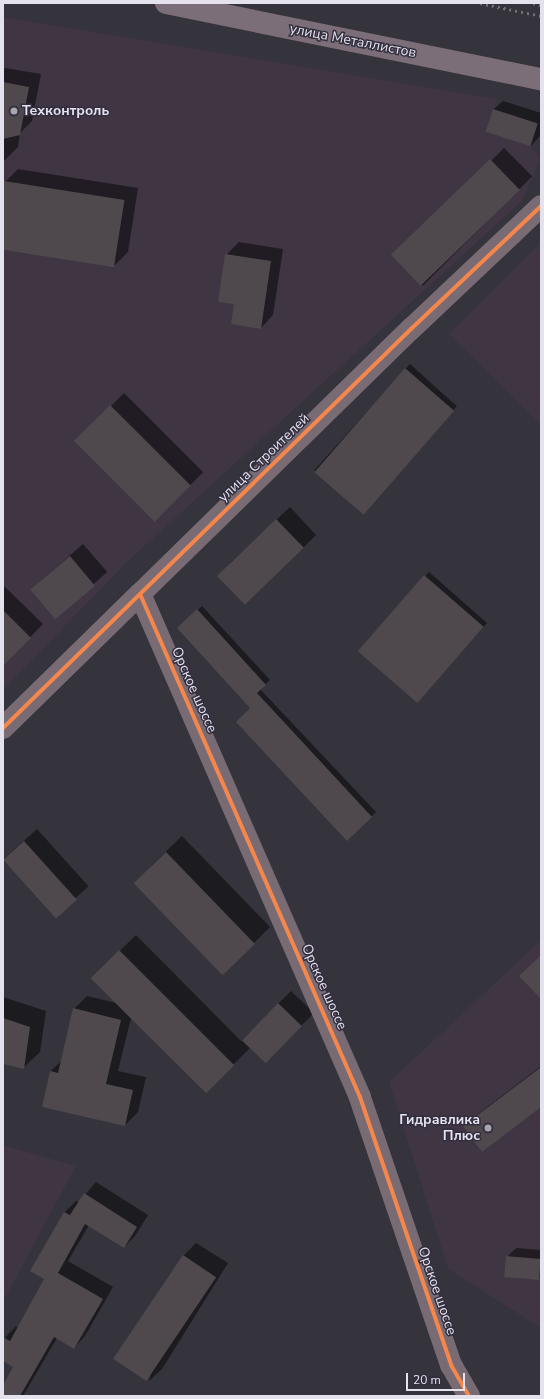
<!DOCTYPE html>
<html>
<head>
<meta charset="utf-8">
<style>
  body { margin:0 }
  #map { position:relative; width:544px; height:1399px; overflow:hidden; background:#35333c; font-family:"Nunito Sans",sans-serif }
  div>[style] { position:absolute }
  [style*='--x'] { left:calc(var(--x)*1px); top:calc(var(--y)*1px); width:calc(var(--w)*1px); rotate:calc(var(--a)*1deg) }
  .industrial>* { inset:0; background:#3f3543 }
  .shadow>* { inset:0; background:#0007; transform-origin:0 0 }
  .building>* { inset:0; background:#4f494d; transform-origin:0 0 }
  .minor>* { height:22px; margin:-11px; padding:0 11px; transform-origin:11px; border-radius:11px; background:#786b74 }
  .tertiary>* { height:22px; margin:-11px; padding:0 11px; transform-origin:11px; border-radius:11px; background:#786b74 }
  .secondary>* { height:22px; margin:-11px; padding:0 11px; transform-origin:11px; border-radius:11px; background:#7c6e78 }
  .rail>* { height:3px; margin-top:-1.5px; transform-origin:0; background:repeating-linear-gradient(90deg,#776f78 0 2px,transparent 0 6px) }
  .cycleway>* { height:4px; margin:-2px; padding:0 2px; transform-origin:2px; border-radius:2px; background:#f5874c }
  .dots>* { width:11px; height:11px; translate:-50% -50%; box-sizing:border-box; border:2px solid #332f40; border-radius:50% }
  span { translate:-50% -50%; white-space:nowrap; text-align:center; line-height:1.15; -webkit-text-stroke:3px #332f40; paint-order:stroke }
  .street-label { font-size:14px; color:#e4e2ec }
  .poi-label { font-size:14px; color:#e4e2ec; font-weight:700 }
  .left { translate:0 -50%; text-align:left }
  .right { translate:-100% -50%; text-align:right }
  .frame { position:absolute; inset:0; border:4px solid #e4e2ec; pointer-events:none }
  .scale { position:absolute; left:406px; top:1373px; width:59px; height:18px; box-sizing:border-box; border:2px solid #e4e2ec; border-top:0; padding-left:5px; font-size:12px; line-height:14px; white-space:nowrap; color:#e4e2ec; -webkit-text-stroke:3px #332f40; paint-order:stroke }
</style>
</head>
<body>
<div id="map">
  <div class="industrial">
    <i style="clip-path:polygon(3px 17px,497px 99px,494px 109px,538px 124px,531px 147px,541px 158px,522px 201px,126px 563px,3px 690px)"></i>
    <i style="clip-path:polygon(541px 242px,541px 425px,449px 334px)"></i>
    <i style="clip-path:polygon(541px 940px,541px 1328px,448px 1269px,389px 1082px)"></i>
    <i style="clip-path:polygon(3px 1145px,76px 1166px,3px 1302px)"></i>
  </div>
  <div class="shadow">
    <i style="clip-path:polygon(5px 68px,41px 74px,32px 121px,20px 133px,18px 147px,5px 160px,3px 160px,3px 69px)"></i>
    <i style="clip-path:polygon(503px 101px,541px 113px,541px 132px,539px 137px,531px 146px,487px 132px,494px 109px)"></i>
    <i style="left:504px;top:148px;width:40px;height:155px;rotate:45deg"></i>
    <i style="clip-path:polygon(18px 169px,138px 188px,128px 252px,115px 265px,3px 248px,3px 197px,5px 182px)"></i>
    <i style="clip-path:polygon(239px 242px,283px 249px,273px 315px,261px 328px,226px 255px)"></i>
    <i style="left:410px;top:364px;width:63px;height:143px;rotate:42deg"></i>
    <i style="left:124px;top:393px;width:112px;height:69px;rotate:45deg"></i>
    <i style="clip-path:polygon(290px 507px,316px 535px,303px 548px,230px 563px)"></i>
    <i style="left:83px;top:544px;width:37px;height:69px;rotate:49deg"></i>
    <i style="clip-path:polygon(429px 572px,487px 623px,420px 698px,425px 576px)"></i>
    <i style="clip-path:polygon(3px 585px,43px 624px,7px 661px,3px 658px)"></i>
    <i style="clip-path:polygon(202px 606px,270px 680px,260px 689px,376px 812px,347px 840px,252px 708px,182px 624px)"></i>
    <i style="left:37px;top:829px;width:77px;height:45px;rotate:48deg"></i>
    <i style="clip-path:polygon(182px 836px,270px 927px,254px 943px,151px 866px)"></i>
    <i style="clip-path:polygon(136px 935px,241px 1041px,291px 991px,314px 1013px,265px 1062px,250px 1048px,205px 1093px,131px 1018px,118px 1071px,146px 1077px,138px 1112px,125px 1125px,43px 1106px,51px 1071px,62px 1060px,74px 1009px,87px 996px,116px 1003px,92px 978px)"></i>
    <i style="clip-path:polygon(3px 997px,46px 1011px,40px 1052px,23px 1068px,3px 1063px)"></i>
    <i style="clip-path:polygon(541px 1066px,541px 1106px,464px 1127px,473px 1118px)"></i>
    <i style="clip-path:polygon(96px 1182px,148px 1215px,135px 1236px,124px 1247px,89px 1225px,68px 1261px,113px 1287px,85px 1336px,74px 1348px,57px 1338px,23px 1396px,3px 1396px,3px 1387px,15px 1367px,3px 1360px,3px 1340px,16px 1326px,18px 1328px,46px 1279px,32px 1271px,65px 1212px,76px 1201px,79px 1202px)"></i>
    <i style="clip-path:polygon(196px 1243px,228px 1263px,162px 1369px,149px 1381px,183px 1256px)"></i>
    <i style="clip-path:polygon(516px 1248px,541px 1250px,541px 1278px,507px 1257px)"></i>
  </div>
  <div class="building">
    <i style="clip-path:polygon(3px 82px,29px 87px,20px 135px,3px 139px)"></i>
    <i style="left:493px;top:109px;width:47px;height:24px;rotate:18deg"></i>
    <i style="left:490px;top:159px;width:43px;height:138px;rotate:46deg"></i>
    <i style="left:4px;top:181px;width:122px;height:68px;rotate:9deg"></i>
    <i style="clip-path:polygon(225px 254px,271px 261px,261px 329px,231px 324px,234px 304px,218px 302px)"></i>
    <i style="left:405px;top:368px;width:65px;height:138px;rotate:41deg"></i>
    <i style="left:110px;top:405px;width:114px;height:51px;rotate:45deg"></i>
    <i style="left:276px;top:519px;width:40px;height:82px;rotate:46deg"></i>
    <i style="left:70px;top:556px;width:39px;height:52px;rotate:50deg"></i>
    <i style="left:424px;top:575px;width:79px;height:101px;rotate:41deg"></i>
    <i style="clip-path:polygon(197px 609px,266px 685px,257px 693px,372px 817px,347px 841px,236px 722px,250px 708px,177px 628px)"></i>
    <i style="clip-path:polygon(3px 610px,31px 638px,3px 666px)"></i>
    <i style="left:24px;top:841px;width:79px;height:28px;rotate:48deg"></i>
    <i style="left:166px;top:852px;width:128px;height:45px;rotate:46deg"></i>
    <i style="left:119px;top:950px;width:163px;height:40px;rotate:45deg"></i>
    <i style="clip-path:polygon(541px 955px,541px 999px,519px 976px)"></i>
    <i style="left:278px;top:1003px;width:33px;height:52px;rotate:44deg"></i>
    <i style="clip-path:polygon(73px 1008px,121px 1020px,106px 1084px,133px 1090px,125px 1126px,42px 1107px,50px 1071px,58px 1073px)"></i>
    <i style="clip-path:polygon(3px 1018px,30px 1027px,24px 1069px,3px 1064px)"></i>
    <i style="clip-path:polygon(541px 1067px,541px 1107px,482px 1152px,463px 1126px)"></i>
    <i style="clip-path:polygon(84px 1193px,137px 1227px,124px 1248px,85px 1224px,58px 1273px,103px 1299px,74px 1349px,54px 1337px,20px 1396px,3px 1396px,3px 1385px,13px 1367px,3px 1361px,3px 1337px,10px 1341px,44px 1279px,30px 1271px,64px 1212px,70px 1215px)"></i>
    <i style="left:183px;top:1255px;width:40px;height:125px;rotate:34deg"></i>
    <i style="left:506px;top:1256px;width:35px;height:21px;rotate:5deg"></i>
  </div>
  <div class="minor">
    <i style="--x:3;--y:728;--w:192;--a:-44.4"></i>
  </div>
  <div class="tertiary">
    <i style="--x:469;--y:1396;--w:36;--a:-120"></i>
    <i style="--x:451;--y:1365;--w:283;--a:-108.8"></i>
    <i style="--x:360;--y:1097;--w:549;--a:-113.62"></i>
    <i style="--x:140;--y:594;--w:379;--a:-44.4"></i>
    <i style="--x:411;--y:329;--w:179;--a:-43.4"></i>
  </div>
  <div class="secondary">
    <i style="--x:166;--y:3;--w:383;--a:11.5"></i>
  </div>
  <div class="rail">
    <i style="--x:480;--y:3;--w:62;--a:12"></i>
    <i style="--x:533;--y:3;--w:8;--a:14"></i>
  </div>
  <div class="cycleway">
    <i style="--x:140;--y:594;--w:549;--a:66.38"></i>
    <i style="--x:360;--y:1097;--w:283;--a:71.2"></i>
    <i style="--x:451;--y:1365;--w:36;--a:60"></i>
    <i style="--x:3;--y:728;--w:571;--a:-44.36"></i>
    <i style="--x:411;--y:329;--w:179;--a:-43.4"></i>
  </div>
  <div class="dots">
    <i style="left:14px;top:111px;background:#a7a5ae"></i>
    <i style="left:488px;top:1128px;background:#a7a5ae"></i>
  </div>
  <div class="street-label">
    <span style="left:353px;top:41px;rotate:11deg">улица Металлистов</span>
    <span style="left:264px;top:458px;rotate:-44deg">улица Строителей</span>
    <span style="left:194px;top:690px;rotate:66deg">Орское шоссе</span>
    <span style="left:324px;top:987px;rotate:66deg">Орское шоссе</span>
    <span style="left:437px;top:1291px;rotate:71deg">Орское шоссе</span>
  </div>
  <div class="poi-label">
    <span class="left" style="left:22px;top:111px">Техконтроль</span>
    <span class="right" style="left:480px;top:1128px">Гидравлика<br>Плюс</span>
  </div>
  <div class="frame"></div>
  <div class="scale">20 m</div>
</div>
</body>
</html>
